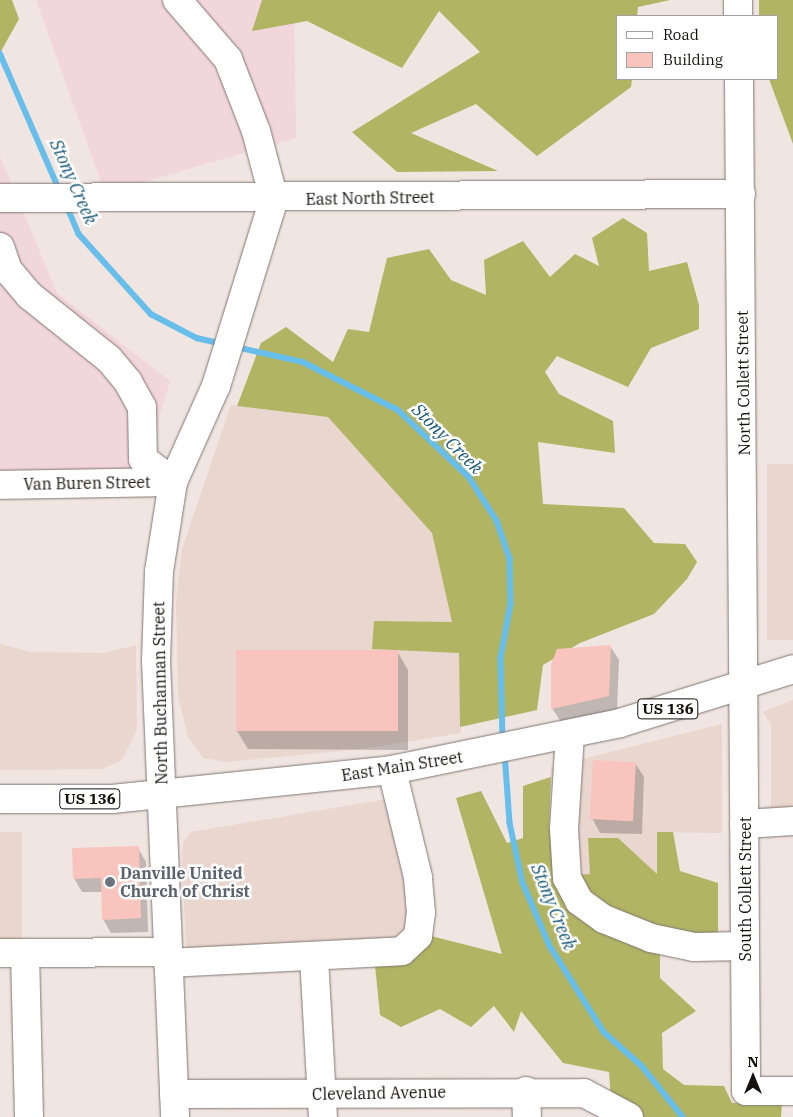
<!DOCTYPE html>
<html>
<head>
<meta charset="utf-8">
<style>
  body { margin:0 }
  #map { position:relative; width:793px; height:1117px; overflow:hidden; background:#f0e5e0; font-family:"IBM Plex Serif",serif }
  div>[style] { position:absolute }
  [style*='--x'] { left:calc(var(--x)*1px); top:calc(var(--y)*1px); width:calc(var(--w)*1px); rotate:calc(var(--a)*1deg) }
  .built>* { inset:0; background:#e9d6ce; transform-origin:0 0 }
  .industrial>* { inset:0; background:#f1d6db }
  .forest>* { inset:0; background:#b1b463 }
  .shadow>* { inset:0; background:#0003 }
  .stream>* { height:5.5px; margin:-2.75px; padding:0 2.75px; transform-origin:2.75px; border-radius:2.75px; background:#68beea }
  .building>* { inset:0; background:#fac4be; transform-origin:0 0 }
  .roads { filter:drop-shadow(0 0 1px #807672) drop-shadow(0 0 1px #807672) }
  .minor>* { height:28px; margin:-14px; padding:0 14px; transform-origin:14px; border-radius:14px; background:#fff }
  .major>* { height:28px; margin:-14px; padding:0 14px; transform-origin:14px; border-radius:14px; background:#fff }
  .dots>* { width:14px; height:14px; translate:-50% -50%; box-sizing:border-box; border:2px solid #fff; border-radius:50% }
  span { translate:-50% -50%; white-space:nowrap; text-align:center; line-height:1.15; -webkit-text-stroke:5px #fff; paint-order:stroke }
  .shield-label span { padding:1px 4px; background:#fff; border:1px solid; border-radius:4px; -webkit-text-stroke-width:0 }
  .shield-label { font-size:15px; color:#14110f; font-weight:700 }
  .street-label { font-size:16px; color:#14110f }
  .worship-label { font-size:16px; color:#5b616d; font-weight:700 }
  .left { translate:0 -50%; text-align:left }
  .water-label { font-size:18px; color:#135775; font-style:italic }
  .legend { position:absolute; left:616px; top:15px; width:162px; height:65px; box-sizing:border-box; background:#fff; border:1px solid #a1a09f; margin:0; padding:6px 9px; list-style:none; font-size:15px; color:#14110f }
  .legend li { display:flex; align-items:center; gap:10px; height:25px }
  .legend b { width:25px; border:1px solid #a1a09f }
  .north { position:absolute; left:728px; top:1052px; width:50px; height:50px; -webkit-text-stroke:4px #fff; paint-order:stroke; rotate:0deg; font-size:14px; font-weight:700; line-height:20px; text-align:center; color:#14110f }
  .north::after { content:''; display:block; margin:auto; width:18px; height:22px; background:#14110f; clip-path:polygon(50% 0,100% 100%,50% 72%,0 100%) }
</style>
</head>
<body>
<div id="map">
  <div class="built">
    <i style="clip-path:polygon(231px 405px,328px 417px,432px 533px,459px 653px,461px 733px,362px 749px,226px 762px,203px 758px,188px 737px,178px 696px,176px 601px,182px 549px)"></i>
    <i style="left:793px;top:464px;width:176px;height:26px;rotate:90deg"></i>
    <i style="clip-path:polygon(0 644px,31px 652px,103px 653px,136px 645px,137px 729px,122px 760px,102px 769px,0 770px)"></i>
    <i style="clip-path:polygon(793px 700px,793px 821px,771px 823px,771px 725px,763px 712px)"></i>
    <i style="clip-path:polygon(722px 724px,722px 833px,657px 832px,657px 875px,577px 875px,549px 828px,551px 767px)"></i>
    <i style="clip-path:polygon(399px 797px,418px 936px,187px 961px,182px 863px,183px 843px,191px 832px)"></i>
    <i style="left:0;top:832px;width:22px;height:121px"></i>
  </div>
  <div class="industrial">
    <i style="clip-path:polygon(36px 0,294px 0,296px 138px,105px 193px)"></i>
    <i style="clip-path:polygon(0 156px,57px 293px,170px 381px,142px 477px,0 477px)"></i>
  </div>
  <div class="forest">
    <i style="clip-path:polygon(0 0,12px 0,19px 19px,0 53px)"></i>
    <i style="clip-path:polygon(262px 0,670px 0,638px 7px,637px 16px,617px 16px,617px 79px,632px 79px,631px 87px,537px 156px,476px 104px,411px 133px,498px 171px,397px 172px,352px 132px,480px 52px,439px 11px,402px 68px,307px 21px,252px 31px)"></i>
    <i style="clip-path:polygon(759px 0,793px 0,793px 144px,769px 79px,777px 79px,777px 16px,759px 16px)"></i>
    <i style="clip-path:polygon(623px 218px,647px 233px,649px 271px,687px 262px,699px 305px,699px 329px,651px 348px,628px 387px,557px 356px,545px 372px,559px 394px,613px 421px,615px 453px,538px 442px,543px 504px,624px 508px,654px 543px,685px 544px,697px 562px,687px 579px,654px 614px,580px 643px,543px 665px,537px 710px,460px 727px,459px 653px,372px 649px,374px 621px,452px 622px,432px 533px,328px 417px,237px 406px,261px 343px,286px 327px,333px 362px,348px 329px,369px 332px,387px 258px,429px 249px,451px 280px,486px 295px,484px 260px,523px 241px,550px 277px,575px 254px,599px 266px,592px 238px)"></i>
    <i style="clip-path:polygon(551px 777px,549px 828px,577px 875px,590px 874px,588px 838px,618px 838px,657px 874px,657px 832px,673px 832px,680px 871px,718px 883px,718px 935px,709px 947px,660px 955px,660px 978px,696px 1011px,662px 1033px,663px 1069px,684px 1085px,724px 1086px,732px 1103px,782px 1104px,781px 1117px,620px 1117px,611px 1098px,609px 1072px,563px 1063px,521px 1011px,514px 1032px,494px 1006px,471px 1027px,440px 1009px,401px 1027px,380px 1015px,375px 965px,427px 935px,502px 954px,456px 798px,481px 791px,507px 843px,523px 838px,523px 786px)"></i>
  </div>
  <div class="shadow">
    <i style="clip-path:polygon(610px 646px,619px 660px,617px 710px,561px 722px,552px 708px)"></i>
    <i style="clip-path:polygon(397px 651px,408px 670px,408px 750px,248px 749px,237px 731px)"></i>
    <i style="clip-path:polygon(635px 763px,644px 777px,642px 834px,600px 833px,592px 818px)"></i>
    <i style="clip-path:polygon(138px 848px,146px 862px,148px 932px,111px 933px,103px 919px,102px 892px,82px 892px,74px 878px)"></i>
  </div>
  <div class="stream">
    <i style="--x:0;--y:53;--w:150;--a:66.5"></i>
    <i style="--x:67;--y:206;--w:30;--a:67"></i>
    <i style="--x:79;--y:234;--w:108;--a:48"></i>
    <i style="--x:151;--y:314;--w:52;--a:27.6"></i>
    <i style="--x:197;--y:338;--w:26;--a:13"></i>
    <i style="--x:236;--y:347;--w:69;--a:12.6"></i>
    <i style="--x:303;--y:362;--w:106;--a:26.8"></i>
    <i style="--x:398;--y:410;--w:98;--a:43.3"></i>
    <i style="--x:469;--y:477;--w:52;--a:57.5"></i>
    <i style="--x:497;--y:521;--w:39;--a:71"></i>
    <i style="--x:510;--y:558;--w:46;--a:88.8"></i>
    <i style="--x:511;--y:604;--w:55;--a:100.5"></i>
    <i style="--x:501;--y:658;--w:81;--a:88.6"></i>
    <i style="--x:505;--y:753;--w:70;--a:85.9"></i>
    <i style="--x:510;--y:823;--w:61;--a:77.8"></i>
    <i style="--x:523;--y:883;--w:69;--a:66.8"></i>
    <i style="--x:550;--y:946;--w:102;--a:57.9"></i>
    <i style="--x:604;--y:1032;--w:51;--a:41.8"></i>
    <i style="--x:642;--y:1066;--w:65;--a:51.2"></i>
  </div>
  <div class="building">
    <i style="clip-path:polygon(611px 645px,609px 696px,551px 709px,551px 665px,557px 649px)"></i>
    <i style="left:236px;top:650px;width:162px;height:81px"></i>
    <i style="left:593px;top:760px;width:43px;height:59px;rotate:3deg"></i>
    <i style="clip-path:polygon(139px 846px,141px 918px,102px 920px,101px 878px,73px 879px,72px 848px)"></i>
  </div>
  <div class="roads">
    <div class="minor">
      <i style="--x:738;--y:0;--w:16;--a:90"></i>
      <i style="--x:739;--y:79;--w:1012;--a:89.6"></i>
      <i style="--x:746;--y:1091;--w:47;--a:0"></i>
      <i style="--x:0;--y:198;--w:741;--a:-0.31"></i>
      <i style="--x:0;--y:247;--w:24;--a:71"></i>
      <i style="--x:8;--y:270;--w:33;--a:50"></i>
      <i style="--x:29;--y:295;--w:102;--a:38.7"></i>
      <i style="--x:109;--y:359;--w:30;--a:50"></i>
      <i style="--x:128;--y:382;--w:29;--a:61"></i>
      <i style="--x:142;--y:407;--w:52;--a:88.9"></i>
      <i style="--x:143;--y:459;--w:38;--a:37"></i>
      <i style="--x:173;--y:482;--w:90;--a:98.9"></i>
      <i style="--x:159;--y:571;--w:90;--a:91.9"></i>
      <i style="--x:156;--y:661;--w:456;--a:87.6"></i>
      <i style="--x:0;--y:485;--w:173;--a:-1"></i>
      <i style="--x:173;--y:482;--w:105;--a:-65.9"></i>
      <i style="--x:216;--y:386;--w:196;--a:-72.8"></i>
      <i style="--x:274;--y:199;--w:70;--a:-104.8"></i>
      <i style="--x:256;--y:131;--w:77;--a:-111.3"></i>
      <i style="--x:228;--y:59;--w:78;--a:-130.8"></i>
      <i style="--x:570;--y:734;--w:95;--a:93.6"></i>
      <i style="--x:564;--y:829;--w:49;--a:86.5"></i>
      <i style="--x:567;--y:878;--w:26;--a:62"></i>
      <i style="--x:579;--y:901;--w:31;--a:36"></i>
      <i style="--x:604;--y:919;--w:51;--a:22"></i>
      <i style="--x:651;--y:938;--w:44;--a:11.8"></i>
      <i style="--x:694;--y:947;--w:51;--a:-1.1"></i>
      <i style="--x:744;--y:824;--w:49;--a:-3.5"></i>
      <i style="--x:0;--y:953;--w:167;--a:-0.3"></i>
      <i style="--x:25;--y:953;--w:164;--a:88.6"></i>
      <i style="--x:314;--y:957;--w:160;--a:86.8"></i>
      <i style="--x:168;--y:963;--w:234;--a:-2.9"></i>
      <i style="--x:402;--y:951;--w:22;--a:-43"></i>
      <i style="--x:418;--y:936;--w:23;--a:-83"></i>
      <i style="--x:421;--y:913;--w:36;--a:-95"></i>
      <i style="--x:418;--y:877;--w:110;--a:-103.7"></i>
      <i style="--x:526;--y:1091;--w:26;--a:88"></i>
      <i style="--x:174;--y:1094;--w:410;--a:-0.1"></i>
      <i style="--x:584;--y:1093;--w:51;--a:28.1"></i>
    </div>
    <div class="major">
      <i style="--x:0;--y:799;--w:112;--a:0"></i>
      <i style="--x:112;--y:799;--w:281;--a:-5.9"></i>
      <i style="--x:392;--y:770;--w:233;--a:-11.6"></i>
      <i style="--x:620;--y:723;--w:181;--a:-17.3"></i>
    </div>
  </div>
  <div class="dots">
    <i style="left:110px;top:882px;background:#6b7280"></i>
  </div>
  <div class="shield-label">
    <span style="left:668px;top:709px">US 136</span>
    <span style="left:90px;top:799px">US 136</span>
  </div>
  <div class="street-label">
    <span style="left:370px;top:198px;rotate:-1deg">East North Street</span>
    <span style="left:743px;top:383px;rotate:-91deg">North Collett Street</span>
    <span style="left:87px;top:483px;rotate:-1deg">Van Buren Street</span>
    <span style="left:160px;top:693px;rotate:-91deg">North Buchannan Street</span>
    <span style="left:402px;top:766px;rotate:-9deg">East Main Street</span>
    <span style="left:745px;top:889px;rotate:-90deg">South Collett Street</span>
    <span style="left:379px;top:1093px;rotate:-1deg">Cleveland Avenue</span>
  </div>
  <div class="worship-label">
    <span class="left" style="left:120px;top:882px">Danville United<br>Church of Christ</span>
  </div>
  <div class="water-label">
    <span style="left:73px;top:182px;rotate:66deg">Stony Creek</span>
    <span style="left:447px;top:439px;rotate:45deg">Stony Creek</span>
    <span style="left:553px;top:907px;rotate:68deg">Stony Creek</span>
  </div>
  <ul class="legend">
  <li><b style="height:6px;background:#fff"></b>Road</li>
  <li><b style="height:14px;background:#fac4be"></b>Building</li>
  </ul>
  <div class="north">N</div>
</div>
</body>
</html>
